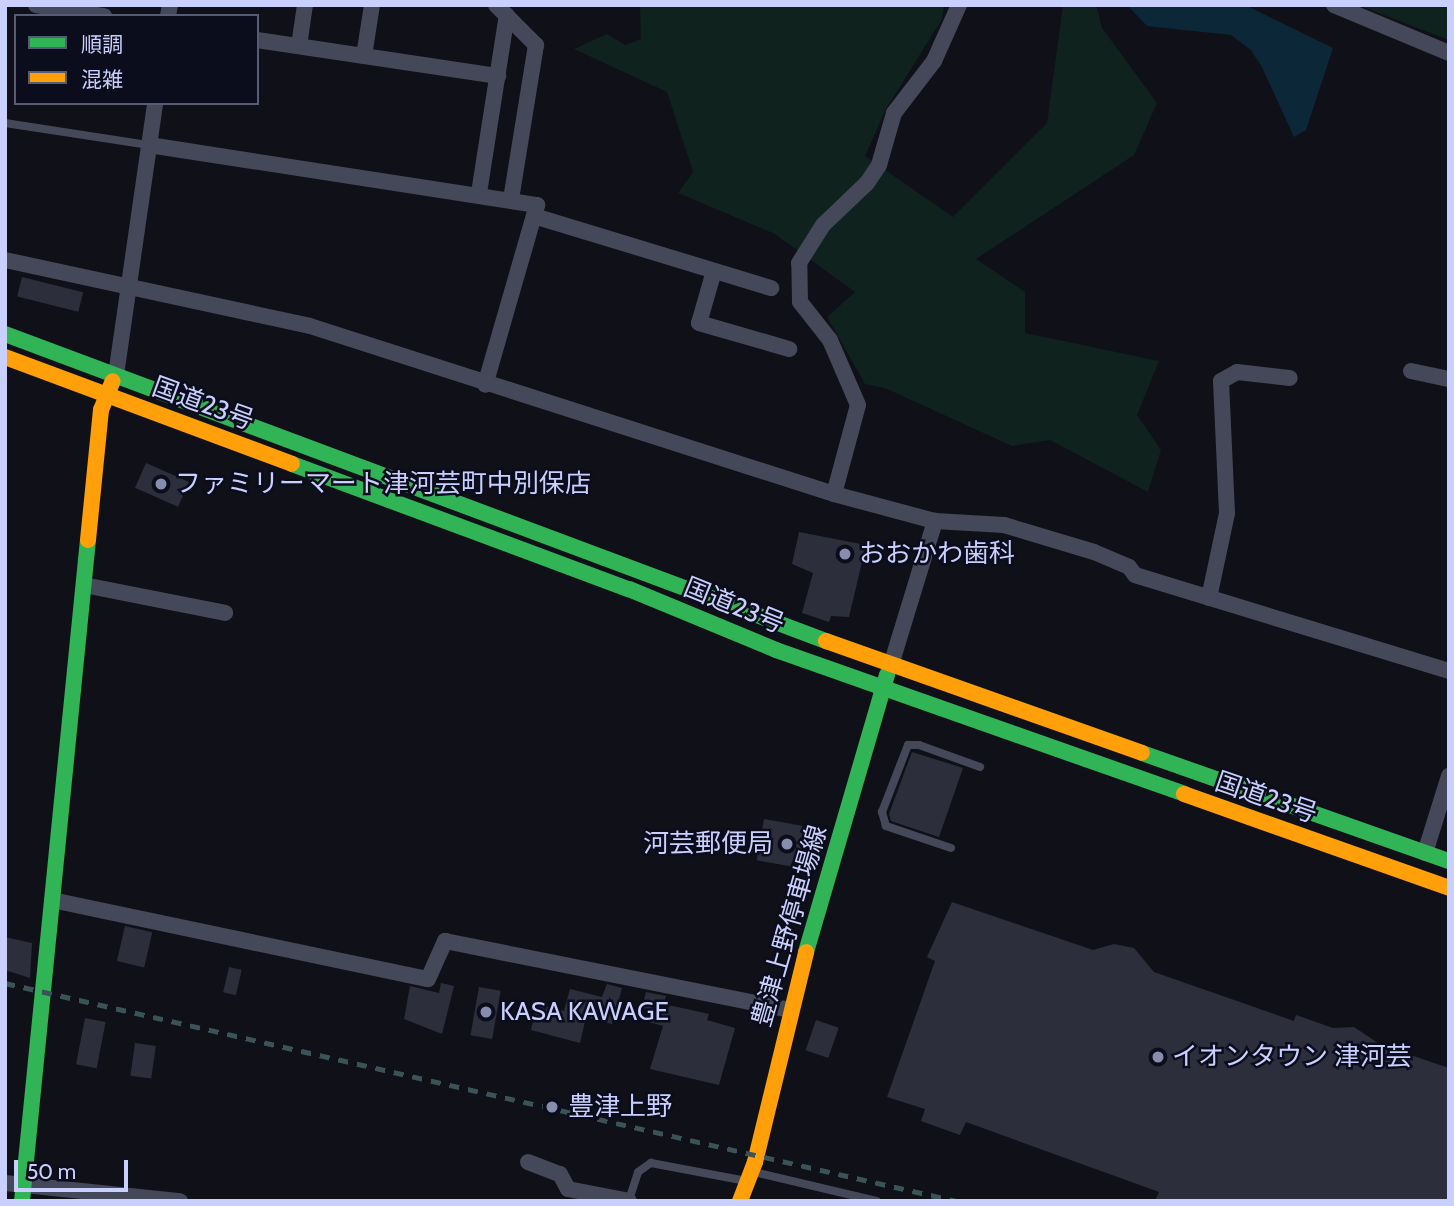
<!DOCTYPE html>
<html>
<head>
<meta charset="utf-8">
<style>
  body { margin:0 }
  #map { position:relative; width:1454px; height:1206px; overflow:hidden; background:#101018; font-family:Cabin,"Noto Sans JP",sans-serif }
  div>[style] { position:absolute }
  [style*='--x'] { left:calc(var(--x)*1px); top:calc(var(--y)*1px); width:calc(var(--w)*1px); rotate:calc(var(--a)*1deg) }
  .green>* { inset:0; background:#0f221e }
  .water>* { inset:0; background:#0c2838 }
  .building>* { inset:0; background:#2c2e3c; transform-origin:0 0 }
  .lane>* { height:8px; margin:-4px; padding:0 4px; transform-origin:4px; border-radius:4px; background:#444859 }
  .street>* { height:16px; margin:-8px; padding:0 8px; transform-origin:8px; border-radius:8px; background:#444859 }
  .fast>* { height:16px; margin:-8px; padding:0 8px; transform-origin:8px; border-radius:8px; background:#30b455 }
  .slow>* { height:16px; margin:-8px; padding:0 8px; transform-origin:8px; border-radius:8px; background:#ff9f0a }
  .rail>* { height:4.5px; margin-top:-2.25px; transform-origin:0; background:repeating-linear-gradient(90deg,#3a5359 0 10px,transparent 0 19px) }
  .dots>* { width:19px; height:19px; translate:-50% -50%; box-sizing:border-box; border:4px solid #0c0d1c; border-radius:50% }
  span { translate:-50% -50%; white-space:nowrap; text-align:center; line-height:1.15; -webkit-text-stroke:5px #0c0d1c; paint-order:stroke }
  .street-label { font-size:26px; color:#c9d0fd }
  .poi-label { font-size:26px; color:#c9d0fd }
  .left { translate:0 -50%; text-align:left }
  .right { translate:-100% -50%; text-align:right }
  .frame { position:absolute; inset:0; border:7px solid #c9d0fd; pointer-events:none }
  .legend { position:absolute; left:14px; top:14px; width:245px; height:91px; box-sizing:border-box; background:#0c0d1c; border:2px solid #585b76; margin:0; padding:9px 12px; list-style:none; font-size:21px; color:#c9d0fd }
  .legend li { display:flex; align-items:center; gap:14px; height:35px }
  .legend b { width:35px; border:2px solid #585b76 }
  .scale { position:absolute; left:14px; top:1160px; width:114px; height:32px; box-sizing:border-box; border:4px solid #c9d0fd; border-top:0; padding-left:9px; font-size:21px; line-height:24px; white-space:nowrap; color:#c9d0fd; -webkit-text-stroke:5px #0c0d1c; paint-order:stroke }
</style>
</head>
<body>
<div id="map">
  <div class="green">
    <i style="clip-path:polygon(640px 5px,944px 5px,942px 19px,886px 109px,865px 156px,953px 217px,1047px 123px,1063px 5px,1096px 5px,1102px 28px,1157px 103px,1134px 155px,976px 259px,1025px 292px,1025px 333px,1159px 361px,1137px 415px,1161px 450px,1148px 492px,1050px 440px,1012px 446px,885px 388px,865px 384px,827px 317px,855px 292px,775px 234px,678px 193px,693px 172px,667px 92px,574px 49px,607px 34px,625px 45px,641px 39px)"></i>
    <i style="clip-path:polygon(1358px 5px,1449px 5px,1449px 40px)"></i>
  </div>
  <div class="water">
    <i style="clip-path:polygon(1127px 5px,1245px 5px,1333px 48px,1306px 130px,1294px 137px,1262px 67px,1251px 50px,1231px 35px,1147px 26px)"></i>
  </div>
  <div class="building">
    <i style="left:22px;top:277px;width:63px;height:20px;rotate:14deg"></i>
    <i style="left:146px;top:463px;width:47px;height:27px;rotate:24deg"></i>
    <i style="clip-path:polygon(799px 532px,866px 545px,849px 617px,831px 616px,829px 622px,802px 613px,813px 573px,792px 564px)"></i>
    <i style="clip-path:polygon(912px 752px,963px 768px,939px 837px,891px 821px,889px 814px)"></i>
    <i style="left:764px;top:819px;width:56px;height:42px;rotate:10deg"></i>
    <i style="clip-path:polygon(952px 902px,1093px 950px,1114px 944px,1134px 948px,1154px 972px,1294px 1021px,1296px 1015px,1333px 1028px,1354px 1027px,1381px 1045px,1449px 1068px,1449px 1201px,1155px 1201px,1159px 1192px,966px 1122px,960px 1135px,921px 1121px,925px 1109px,887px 1097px,935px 961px,927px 957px)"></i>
    <i style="left:125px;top:926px;width:28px;height:36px;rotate:13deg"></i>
    <i style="clip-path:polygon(5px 937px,32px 943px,30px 978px,5px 970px)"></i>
    <i style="left:229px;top:967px;width:13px;height:26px;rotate:13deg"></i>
    <i style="clip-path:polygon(441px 983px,454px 986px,442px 1034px,404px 1019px,410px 986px,439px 993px)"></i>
    <i style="clip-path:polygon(607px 984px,622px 988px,612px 1024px,586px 1017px,580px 1043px,531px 1030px,537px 1004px,564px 1011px,570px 989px,602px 997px)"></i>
    <i style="left:479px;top:987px;width:22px;height:49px;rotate:10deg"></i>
    <i style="clip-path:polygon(646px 992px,666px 996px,664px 1004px,709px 1014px,707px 1020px,735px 1028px,719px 1085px,650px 1069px,663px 1026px,649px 1022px,652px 1010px,642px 1008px)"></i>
    <i style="left:85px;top:1018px;width:21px;height:47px;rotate:11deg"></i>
    <i style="left:816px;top:1020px;width:24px;height:32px;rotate:19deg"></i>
    <i style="left:135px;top:1043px;width:21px;height:33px;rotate:8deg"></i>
  </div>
  <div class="lane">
    <i style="--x:5;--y:123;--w:146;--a:8.7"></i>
    <i style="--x:951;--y:848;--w:69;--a:-161.3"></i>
    <i style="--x:886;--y:826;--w:15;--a:-106"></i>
    <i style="--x:882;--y:812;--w:72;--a:-68.8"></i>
    <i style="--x:908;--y:745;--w:11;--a:0"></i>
    <i style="--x:919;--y:745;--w:65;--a:19.8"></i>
    <i style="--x:754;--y:1172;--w:126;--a:13.3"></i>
    <i style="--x:629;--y:1200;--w:29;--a:-72"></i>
    <i style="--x:638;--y:1172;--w:16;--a:-35"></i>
    <i style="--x:651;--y:1163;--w:97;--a:10.7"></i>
  </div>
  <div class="street">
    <i style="--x:36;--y:5;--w:69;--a:9.2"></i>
    <i style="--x:496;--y:5;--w:57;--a:45"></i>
    <i style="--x:536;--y:45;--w:157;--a:99.2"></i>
    <i style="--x:1334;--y:5;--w:125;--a:22.7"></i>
    <i style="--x:168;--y:16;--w:11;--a:-80"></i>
    <i style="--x:257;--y:40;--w:244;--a:8.5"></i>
    <i style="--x:299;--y:46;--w:41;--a:-81.7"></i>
    <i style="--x:364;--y:56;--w:52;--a:-81.1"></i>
    <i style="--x:149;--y:145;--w:393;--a:8.8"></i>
    <i style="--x:537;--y:205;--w:187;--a:106.1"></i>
    <i style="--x:479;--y:193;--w:180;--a:-81.1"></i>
    <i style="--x:534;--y:216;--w:248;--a:16.9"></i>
    <i style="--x:5;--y:260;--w:312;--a:12.2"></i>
    <i style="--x:310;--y:326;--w:550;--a:17.78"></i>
    <i style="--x:834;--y:494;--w:105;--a:15"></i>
    <i style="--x:935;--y:521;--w:69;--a:3.3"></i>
    <i style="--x:1004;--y:525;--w:94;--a:16.7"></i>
    <i style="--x:1094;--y:552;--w:38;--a:23"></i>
    <i style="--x:1129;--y:567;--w:10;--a:53"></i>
    <i style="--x:1135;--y:575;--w:328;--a:17"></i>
    <i style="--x:714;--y:271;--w:54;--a:106.1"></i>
    <i style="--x:699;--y:323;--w:94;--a:16.1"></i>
    <i style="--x:1411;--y:371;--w:39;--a:12"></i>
    <i style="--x:116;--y:375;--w:275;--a:-81.8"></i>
    <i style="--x:834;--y:494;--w:92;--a:-74.9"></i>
    <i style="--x:858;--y:405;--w:71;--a:-113.3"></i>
    <i style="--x:830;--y:340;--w:48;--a:-128.3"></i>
    <i style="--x:800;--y:302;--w:39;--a:-91"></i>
    <i style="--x:799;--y:263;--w:45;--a:-57.7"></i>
    <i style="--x:823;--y:225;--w:61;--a:-43.7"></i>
    <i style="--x:867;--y:183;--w:22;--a:-56"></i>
    <i style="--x:879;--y:165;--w:54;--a:-73.9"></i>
    <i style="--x:894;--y:113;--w:66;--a:-52.4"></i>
    <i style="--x:934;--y:61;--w:61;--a:-65.9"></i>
    <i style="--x:84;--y:585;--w:144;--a:11.2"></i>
    <i style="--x:1209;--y:598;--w:87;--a:-78"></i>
    <i style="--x:1227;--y:513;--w:132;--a:-92.6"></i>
    <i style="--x:1221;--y:381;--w:18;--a:-29"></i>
    <i style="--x:1237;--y:372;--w:53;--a:6.5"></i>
    <i style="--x:891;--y:665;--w:151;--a:-73"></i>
    <i style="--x:1425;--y:853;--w:81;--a:-72.7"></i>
    <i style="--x:52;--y:900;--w:384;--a:11.9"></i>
    <i style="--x:428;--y:979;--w:42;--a:-65.9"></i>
    <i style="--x:445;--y:941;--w:353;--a:11.3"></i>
    <i style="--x:528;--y:1162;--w:34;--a:21"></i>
    <i style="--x:560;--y:1174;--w:17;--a:62"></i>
    <i style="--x:568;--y:1189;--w:62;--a:11.1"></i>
    <i style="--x:5;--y:1183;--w:176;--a:5.9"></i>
  </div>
  <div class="fast">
    <i style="--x:5;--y:334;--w:877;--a:20.5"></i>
    <i style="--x:292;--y:464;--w:359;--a:20.4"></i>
    <i style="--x:629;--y:589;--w:159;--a:22.5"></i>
    <i style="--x:776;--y:650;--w:433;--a:19.4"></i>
    <i style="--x:1142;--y:753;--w:325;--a:19.4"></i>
    <i style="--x:806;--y:952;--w:289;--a:-73.7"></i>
    <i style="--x:22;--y:1201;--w:664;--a:-84.3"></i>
  </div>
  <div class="slow">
    <i style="--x:5;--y:357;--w:306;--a:20.4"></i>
    <i style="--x:88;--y:540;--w:131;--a:-84.3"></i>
    <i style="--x:101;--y:410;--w:31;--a:-68"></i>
    <i style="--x:826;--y:641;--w:335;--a:19.5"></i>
    <i style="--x:1184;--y:794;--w:281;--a:19.5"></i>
    <i style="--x:740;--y:1201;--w:42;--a:-69"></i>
    <i style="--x:755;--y:1162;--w:216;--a:-76.3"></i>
  </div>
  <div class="rail">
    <i style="--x:5;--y:983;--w:976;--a:12.91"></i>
  </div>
  <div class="dots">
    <i style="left:161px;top:484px;background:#888dad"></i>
    <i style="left:845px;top:554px;background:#888dad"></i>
    <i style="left:787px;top:844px;background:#888dad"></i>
    <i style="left:486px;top:1012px;background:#888dad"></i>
    <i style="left:1158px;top:1057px;background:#888dad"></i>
    <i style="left:552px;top:1107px;background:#888dad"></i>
  </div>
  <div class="street-label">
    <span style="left:203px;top:404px;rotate:20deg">国道23号</span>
    <span style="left:734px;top:606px;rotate:22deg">国道23号</span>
    <span style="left:1266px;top:798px;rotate:19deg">国道23号</span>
    <span style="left:790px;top:926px;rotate:-74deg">豊津上野停車場線</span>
  </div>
  <div class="poi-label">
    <span class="left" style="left:175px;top:484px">ファミリーマート津河芸町中別保店</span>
    <span class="left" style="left:859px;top:554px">おおかわ歯科</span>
    <span class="right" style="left:773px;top:844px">河芸郵便局</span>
    <span class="left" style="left:500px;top:1012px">KASA KAWAGE</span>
    <span class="left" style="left:1172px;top:1057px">イオンタウン 津河芸</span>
    <span class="left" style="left:568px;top:1107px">豊津上野</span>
  </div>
  <div class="frame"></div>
  <ul class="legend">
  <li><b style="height:9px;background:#30b455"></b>順調</li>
  <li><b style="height:9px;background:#ff9f0a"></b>混雑</li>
  </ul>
  <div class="scale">50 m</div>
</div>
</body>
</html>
